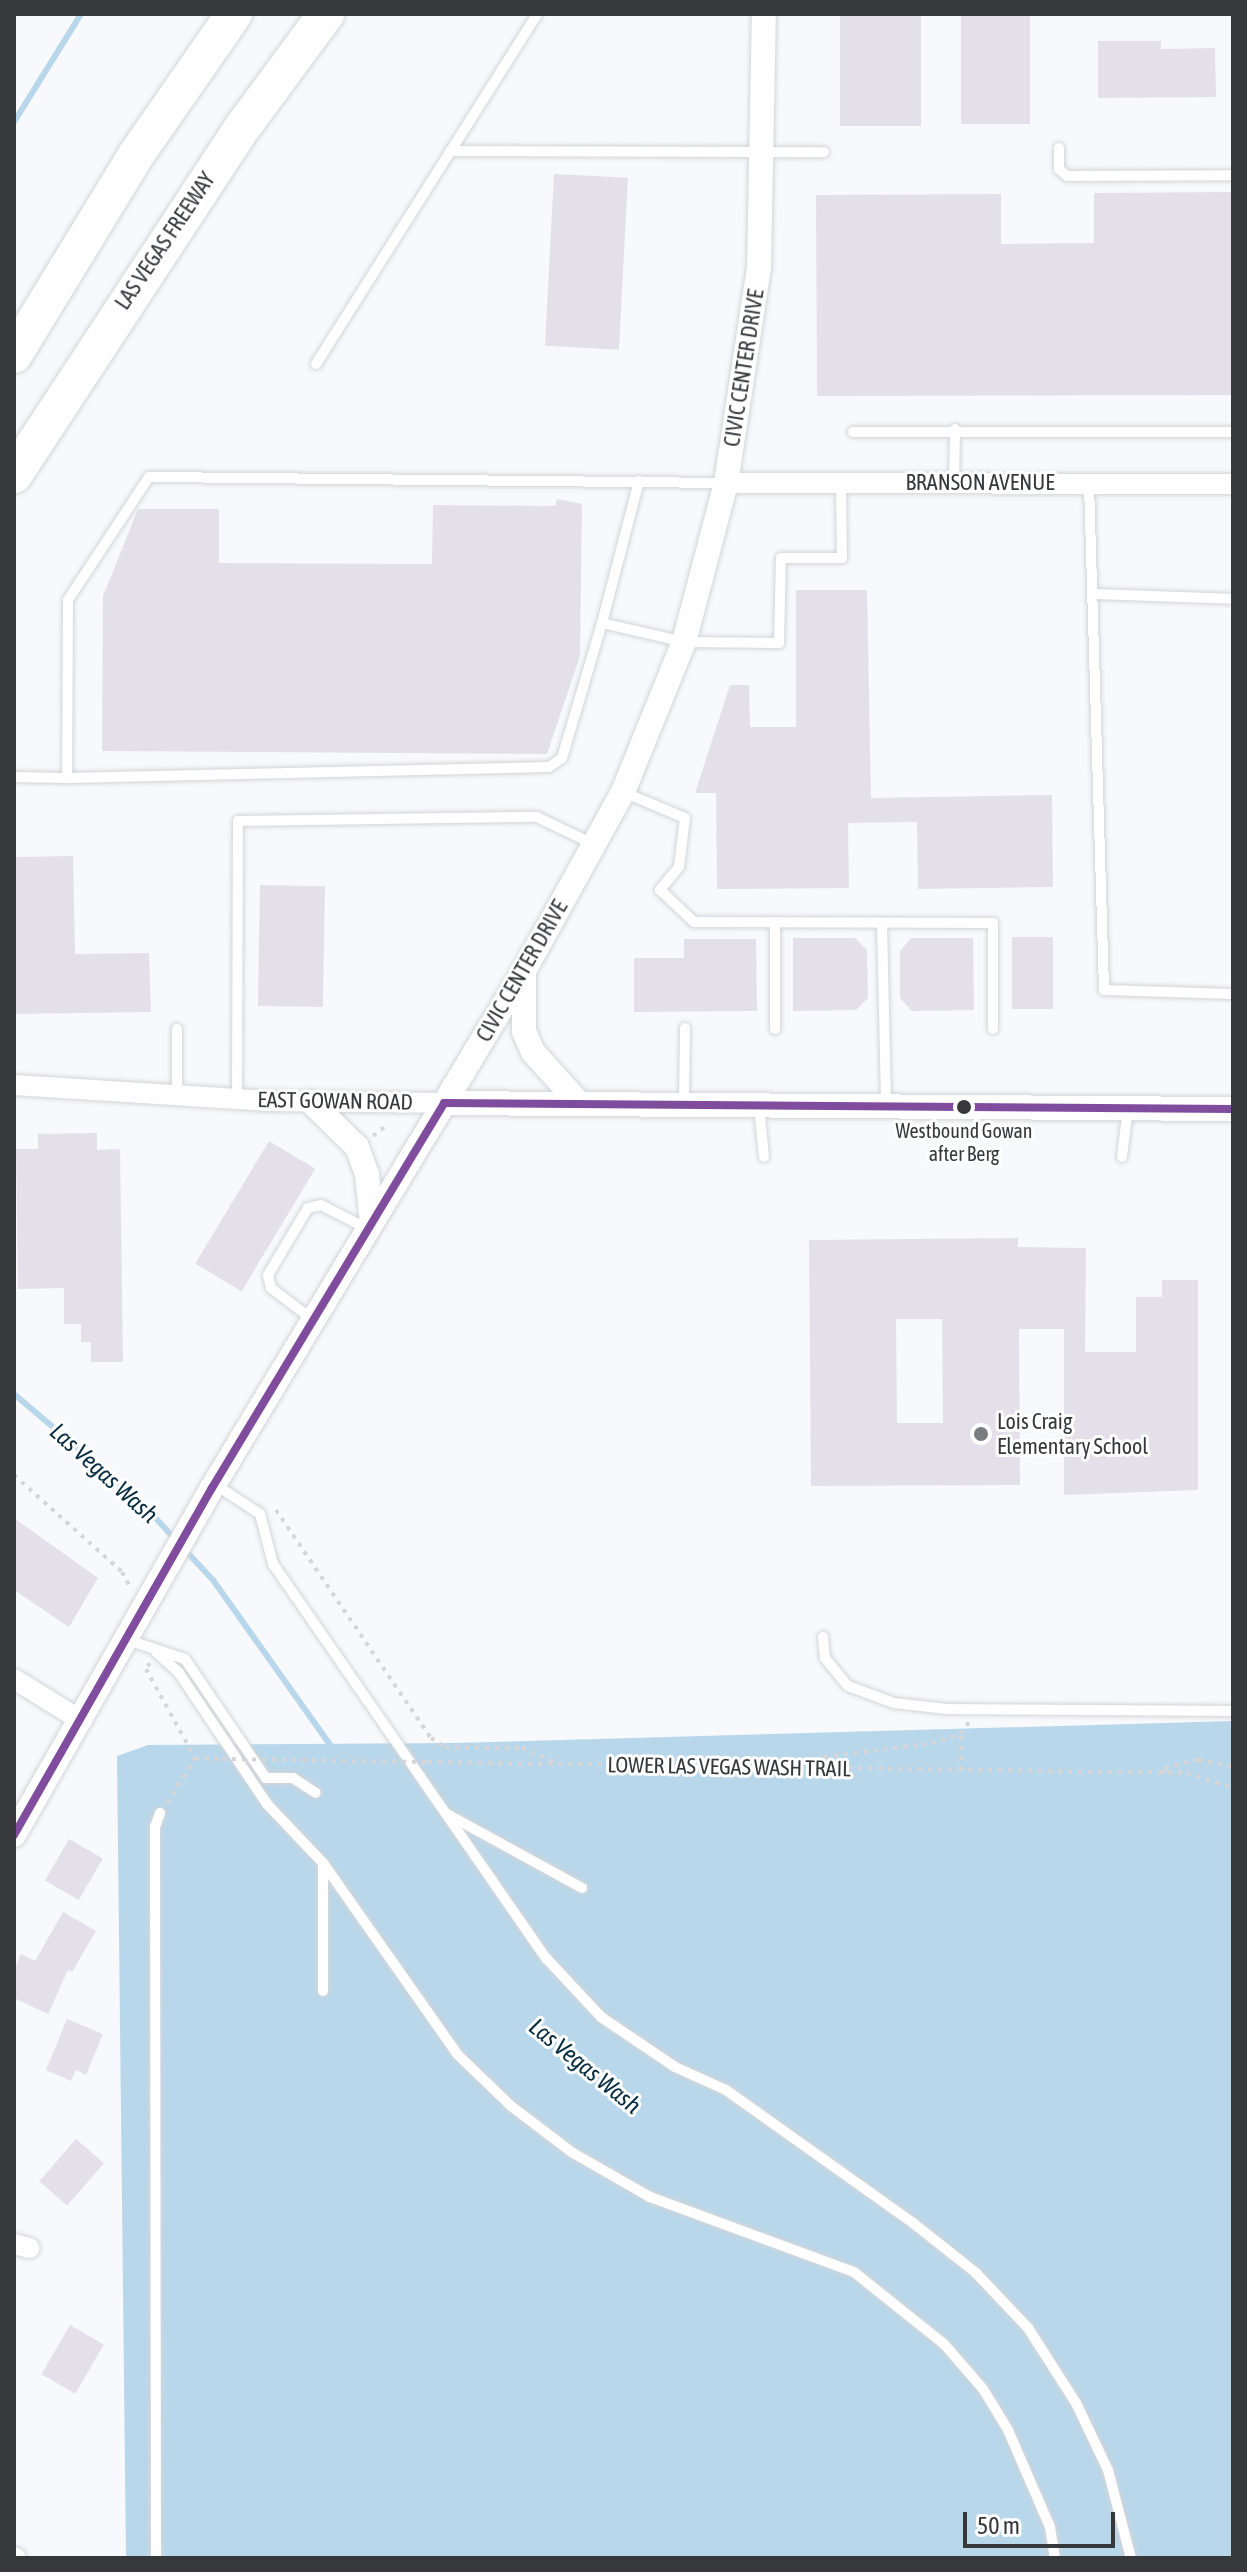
<!DOCTYPE html>
<html>
<head>
<meta charset="utf-8">
<style>
  body { margin:0 }
  #map { position:relative; width:1247px; height:2572px; overflow:hidden; background:#f7f9fc; font-family:"Asap Condensed",sans-serif }
  div>[style] { position:absolute }
  [style*='--x'] { left:calc(var(--x)*1px); top:calc(var(--y)*1px); width:calc(var(--w)*1px); rotate:calc(var(--a)*1deg) }
  .water>* { inset:0; background:#b9d7ea }
  .stream>* { height:6px; margin:-3px; padding:0 3px; transform-origin:3px; border-radius:3px; background:#b9d7ea }
  .building>* { inset:0; background:#e4e0e9; transform-origin:0 0 }
  .path>* { height:4px; margin-top:-2px; transform-origin:0; background:repeating-linear-gradient(90deg,#d6d6d8 0 4px,transparent 0 10px) }
  .roads { filter:drop-shadow(0 0 2px #d3d5d8) drop-shadow(0 0 2px #d3d5d8) }
  .service>* { height:10px; margin:-5px; padding:0 5px; transform-origin:5px; border-radius:5px; background:#fefeff }
  .minor>* { height:20px; margin:-10px; padding:0 10px; transform-origin:10px; border-radius:10px; background:#fefeff }
  .tertiary>* { height:24px; margin:-12px; padding:0 12px; transform-origin:12px; border-radius:12px; background:#fefeff }
  .motorway>* { height:36px; margin:-18px; padding:0 18px; transform-origin:18px; border-radius:18px; background:#fefeff }
  .path-bridge>* { height:4px; margin-top:-2px; transform-origin:0; background:repeating-linear-gradient(90deg,#d6d6d8 0 4px,transparent 0 10px) }
  .bus-1>* { height:8px; margin:-4px; padding:0 4px; transform-origin:4px; border-radius:4px; background:#804c9e }
  .dots>* { width:22px; height:22px; translate:-50% -50%; box-sizing:border-box; border:4px solid #fff; border-radius:50% }
  span { translate:-50% -50%; white-space:nowrap; text-align:center; line-height:1.15; -webkit-text-stroke:6px #fff; paint-order:stroke }
  .bus-label { font-size:20px; color:#37383c }
  .street-label { font-size:22px; color:#37383c }
  .poi-label { font-size:22px; color:#37383c }
  .left { translate:0 -50%; text-align:left }
  .water-label { font-size:24px; color:#092d40; font-style:italic }
  .frame { position:absolute; inset:0; border:16px solid #37383c; pointer-events:none }
  .scale { position:absolute; left:963px; top:2512px; width:152px; height:36px; box-sizing:border-box; border:4px solid #37383c; border-top:0; padding-left:10px; font-size:24px; line-height:28px; white-space:nowrap; color:#37383c; -webkit-text-stroke:6px #fff; paint-order:stroke }
</style>
</head>
<body>
<div id="map">
  <div class="water">
    <i style="clip-path:polygon(1233px 1721px,1233px 2558px,126px 2558px,117px 1756px,148px 1745px,454px 1743px)"></i>
  </div>
  <div class="stream">
    <i style="--x:14;--y:122;--w:127;--a:-58.2"></i>
    <i style="--x:14;--y:1394;--w:164;--a:40.3"></i>
    <i style="--x:139;--y:1500;--w:52;--a:47.4"></i>
    <i style="--x:185;--y:1550;--w:41;--a:47"></i>
    <i style="--x:213;--y:1580;--w:207;--a:54.6"></i>
  </div>
  <div class="building">
    <i style="left:840px;top:14px;width:81px;height:112px"></i>
    <i style="left:961px;top:14px;width:69px;height:110px"></i>
    <i style="clip-path:polygon(1098px 41px,1161px 41px,1161px 49px,1215px 48px,1216px 97px,1098px 98px)"></i>
    <i style="left:554px;top:174px;width:74px;height:172px;rotate:3deg"></i>
    <i style="clip-path:polygon(1232px 192px,1233px 395px,817px 396px,816px 195px,1001px 194px,1001px 244px,1094px 243px,1094px 193px)"></i>
    <i style="clip-path:polygon(557px 499px,582px 504px,580px 656px,547px 754px,102px 751px,103px 596px,138px 509px,219px 509px,219px 563px,432px 564px,433px 505px,555px 506px)"></i>
    <i style="clip-path:polygon(796px 590px,867px 590px,871px 798px,1052px 795px,1053px 887px,918px 889px,917px 822px,848px 823px,849px 888px,717px 889px,716px 793px,695px 793px,730px 685px,749px 685px,750px 727px,796px 727px)"></i>
    <i style="clip-path:polygon(73px 856px,75px 954px,149px 953px,151px 1012px,14px 1014px,14px 857px)"></i>
    <i style="left:260px;top:885px;width:65px;height:121px;rotate:1deg"></i>
    <i style="left:1012px;top:937px;width:41px;height:72px"></i>
    <i style="clip-path:polygon(793px 938px,855px 938px,867px 950px,868px 998px,856px 1010px,793px 1011px)"></i>
    <i style="clip-path:polygon(911px 938px,973px 938px,974px 1010px,912px 1011px,900px 998px,900px 951px)"></i>
    <i style="clip-path:polygon(684px 939px,756px 939px,757px 1011px,634px 1012px,634px 958px,684px 958px)"></i>
    <i style="clip-path:polygon(97px 1133px,97px 1150px,120px 1149px,123px 1362px,91px 1362px,91px 1342px,81px 1342px,81px 1324px,64px 1324px,64px 1288px,18px 1289px,16px 1149px,38px 1149px,38px 1134px)"></i>
    <i style="left:269px;top:1141px;width:54px;height:143px;rotate:31deg"></i>
    <i style="clip-path:polygon(evenodd,1018px 1238px,1018px 1247px,1086px 1248px,1085px 1352px,1136px 1352px,1136px 1297px,1162px 1297px,1162px 1280px,1198px 1280px,1198px 1490px,1064px 1495px,1064px 1329px,1019px 1329px,1020px 1485px,811px 1486px,809px 1240px,1018px 1238px,896px 1319px,942px 1319px,943px 1423px,897px 1423px,896px 1319px)"></i>
    <i style="clip-path:polygon(14px 1518px,98px 1578px,69px 1627px,14px 1590px)"></i>
    <i style="left:69px;top:1839px;width:39px;height:48px;rotate:30deg"></i>
    <i style="clip-path:polygon(63px 1912px,96px 1931px,72px 1972px,68px 1970px,48px 2014px,14px 1998px,14px 1970px,21px 1954px,35px 1961px)"></i>
    <i style="clip-path:polygon(67px 2019px,103px 2034px,86px 2075px,76px 2070px,71px 2081px,46px 2070px)"></i>
    <i style="left:76px;top:2139px;width:37px;height:56px;rotate:41deg"></i>
    <i style="left:70px;top:2325px;width:39px;height:57px;rotate:30deg"></i>
  </div>
  <div class="path">
    <i style="--x:373;--y:1136;--w:14;--a:-39"></i>
    <i style="--x:14;--y:1475;--w:145;--a:41.9"></i>
    <i style="--x:122;--y:1572;--w:17;--a:62"></i>
    <i style="--x:276;--y:1510;--w:276;--a:55.8"></i>
    <i style="--x:431;--y:1738;--w:17;--a:33"></i>
    <i style="--x:445;--y:1747;--w:77;--a:0.7"></i>
    <i style="--x:522;--y:1748;--w:38;--a:23"></i>
    <i style="--x:150;--y:1663;--w:7;--a:124"></i>
    <i style="--x:146;--y:1669;--w:102;--a:61.2"></i>
    <i style="--x:195;--y:1758;--w:26;--a:2"></i>
    <i style="--x:428;--y:1762;--w:759;--a:0.83"></i>
    <i style="--x:1187;--y:1773;--w:48;--a:18.1"></i>
    <i style="--x:799;--y:1767;--w:27;--a:-22"></i>
    <i style="--x:824;--y:1757;--w:109;--a:-7.4"></i>
    <i style="--x:932;--y:1743;--w:30;--a:-17"></i>
    <i style="--x:961;--y:1734;--w:14;--a:-56"></i>
    <i style="--x:961;--y:1770;--w:36;--a:-90"></i>
    <i style="--x:1163;--y:1773;--w:5;--a:-68"></i>
    <i style="--x:1165;--y:1768;--w:34;--a:-14"></i>
    <i style="--x:1198;--y:1760;--w:36;--a:10"></i>
    <i style="--x:167;--y:1803;--w:53;--a:-58.1"></i>
  </div>
  <div class="roads">
    <div class="service">
      <i style="--x:1059;--y:148;--w:21;--a:90"></i>
      <i style="--x:1059;--y:169;--w:11;--a:41"></i>
      <i style="--x:1067;--y:176;--w:166;--a:-0.3"></i>
      <i style="--x:450;--y:151;--w:374;--a:0.2"></i>
      <i style="--x:316;--y:364;--w:414;--a:-57.7"></i>
      <i style="--x:853;--y:432;--w:380;--a:0"></i>
      <i style="--x:726;--y:483;--w:577;--a:-179.4"></i>
      <i style="--x:149;--y:477;--w:147;--a:123.4"></i>
      <i style="--x:68;--y:600;--w:178;--a:90.3"></i>
      <i style="--x:67;--y:778;--w:482;--a:-1.3"></i>
      <i style="--x:549;--y:767;--w:16;--a:-35"></i>
      <i style="--x:562;--y:758;--w:141;--a:-73.5"></i>
      <i style="--x:602;--y:623;--w:84;--a:13"></i>
      <i style="--x:684;--y:642;--w:95;--a:0.6"></i>
      <i style="--x:779;--y:643;--w:85;--a:-88.7"></i>
      <i style="--x:781;--y:558;--w:61;--a:0"></i>
      <i style="--x:842;--y:558;--w:75;--a:-90.8"></i>
      <i style="--x:954;--y:483;--w:54;--a:-88.9"></i>
      <i style="--x:1089;--y:484;--w:506;--a:88.3"></i>
      <i style="--x:1104;--y:990;--w:129;--a:1.8"></i>
      <i style="--x:1093;--y:594;--w:140;--a:2"></i>
      <i style="--x:602;--y:623;--w:147;--a:-75.4"></i>
      <i style="--x:14;--y:777;--w:53;--a:1.1"></i>
      <i style="--x:623;--y:792;--w:67;--a:22.8"></i>
      <i style="--x:685;--y:818;--w:49;--a:97"></i>
      <i style="--x:679;--y:867;--w:30;--a:130"></i>
      <i style="--x:660;--y:890;--w:47;--a:43.3"></i>
      <i style="--x:694;--y:922;--w:299;--a:0.2"></i>
      <i style="--x:993;--y:923;--w:106;--a:90"></i>
      <i style="--x:775;--y:922;--w:107;--a:90"></i>
      <i style="--x:882;--y:923;--w:182;--a:88.7"></i>
      <i style="--x:177;--y:1029;--w:66;--a:90"></i>
      <i style="--x:237;--y:1099;--w:278;--a:-89.8"></i>
      <i style="--x:238;--y:821;--w:299;--a:-0.8"></i>
      <i style="--x:537;--y:817;--w:64;--a:25.8"></i>
      <i style="--x:684;--y:1101;--w:73;--a:-89.2"></i>
      <i style="--x:759;--y:1106;--w:51;--a:84.4"></i>
      <i style="--x:1122;--y:1157;--w:49;--a:-83"></i>
      <i style="--x:313;--y:1320;--w:53;--a:-142.7"></i>
      <i style="--x:271;--y:1288;--w:13;--a:-103"></i>
      <i style="--x:268;--y:1275;--w:78;--a:-59.2"></i>
      <i style="--x:308;--y:1208;--w:13;--a:-13"></i>
      <i style="--x:321;--y:1205;--w:53;--a:27.1"></i>
      <i style="--x:216;--y:1485;--w:53;--a:33.4"></i>
      <i style="--x:260;--y:1514;--w:52;--a:75.4"></i>
      <i style="--x:273;--y:1564;--w:481;--a:55.3"></i>
      <i style="--x:547;--y:1959;--w:79;--a:47"></i>
      <i style="--x:601;--y:2017;--w:89;--a:34"></i>
      <i style="--x:675;--y:2067;--w:56;--a:24.3"></i>
      <i style="--x:726;--y:2090;--w:229;--a:35.4"></i>
      <i style="--x:913;--y:2223;--w:80;--a:38.4"></i>
      <i style="--x:976;--y:2273;--w:76;--a:46.6"></i>
      <i style="--x:1028;--y:2328;--w:89;--a:57.4"></i>
      <i style="--x:1076;--y:2403;--w:74;--a:64.5"></i>
      <i style="--x:1108;--y:2470;--w:91;--a:75.4"></i>
      <i style="--x:823;--y:1637;--w:21;--a:85"></i>
      <i style="--x:825;--y:1658;--w:36;--a:51"></i>
      <i style="--x:848;--y:1686;--w:49;--a:20.3"></i>
      <i style="--x:894;--y:1703;--w:53;--a:6.5"></i>
      <i style="--x:947;--y:1709;--w:286;--a:0.4"></i>
      <i style="--x:128;--y:1640;--w:60;--a:18.4"></i>
      <i style="--x:185;--y:1659;--w:144;--a:55.8"></i>
      <i style="--x:266;--y:1778;--w:27;--a:0"></i>
      <i style="--x:293;--y:1778;--w:27;--a:33"></i>
      <i style="--x:156;--y:1652;--w:31;--a:42"></i>
      <i style="--x:179;--y:1673;--w:158;--a:56.1"></i>
      <i style="--x:267;--y:1804;--w:81;--a:46.5"></i>
      <i style="--x:323;--y:1863;--w:233;--a:54.9"></i>
      <i style="--x:457;--y:2054;--w:75;--a:43.9"></i>
      <i style="--x:511;--y:2106;--w:78;--a:37.2"></i>
      <i style="--x:573;--y:2153;--w:89;--a:29.7"></i>
      <i style="--x:650;--y:2197;--w:217;--a:20.2"></i>
      <i style="--x:854;--y:2272;--w:115;--a:38.7"></i>
      <i style="--x:944;--y:2344;--w:60;--a:49.1"></i>
      <i style="--x:983;--y:2389;--w:48;--a:58.6"></i>
      <i style="--x:1008;--y:2430;--w:106;--a:66.6"></i>
      <i style="--x:1050;--y:2527;--w:31;--a:81"></i>
      <i style="--x:447;--y:1814;--w:154;--a:28.7"></i>
      <i style="--x:323;--y:1865;--w:126;--a:90"></i>
      <i style="--x:156;--y:2558;--w:731;--a:-90.08"></i>
      <i style="--x:155;--y:1827;--w:15;--a:-70"></i>
    </div>
    <div class="minor">
      <i style="--x:726;--y:483;--w:507;--a:0.11"></i>
      <i style="--x:14;--y:1085;--w:252;--a:3.6"></i>
      <i style="--x:265;--y:1101;--w:179;--a:0.6"></i>
      <i style="--x:14;--y:1679;--w:80;--a:31.7"></i>
      <i style="--x:14;--y:2244;--w:16;--a:15"></i>
      <i style="--x:14;--y:2557;--w:2;--a:27"></i>
    </div>
    <div class="tertiary">
      <i style="--x:524;--y:972;--w:59;--a:90"></i>
      <i style="--x:524;--y:1031;--w:23;--a:67"></i>
      <i style="--x:533;--y:1052;--w:67;--a:48"></i>
      <i style="--x:311;--y:1102;--w:64;--a:44.4"></i>
      <i style="--x:357;--y:1147;--w:29;--a:70"></i>
      <i style="--x:367;--y:1174;--w:49;--a:84.2"></i>
      <i style="--x:444;--y:1103;--w:789;--a:0.44"></i>
      <i style="--x:14;--y:1835;--w:400;--a:-60.3"></i>
      <i style="--x:212;--y:1488;--w:604;--a:-58.89"></i>
      <i style="--x:524;--y:971;--w:205;--a:-61.1"></i>
      <i style="--x:623;--y:792;--w:162;--a:-67.9"></i>
      <i style="--x:684;--y:642;--w:164;--a:-75.2"></i>
      <i style="--x:726;--y:483;--w:218;--a:-81.3"></i>
      <i style="--x:759;--y:268;--w:254;--a:-88.9"></i>
    </div>
    <div class="motorway">
      <i style="--x:14;--y:355;--w:234;--a:-58.6"></i>
      <i style="--x:136;--y:155;--w:172;--a:-55.2"></i>
      <i style="--x:14;--y:475;--w:420;--a:-56.7"></i>
      <i style="--x:245;--y:124;--w:137;--a:-53.6"></i>
    </div>
  </div>
  <div class="path-bridge">
    <i style="--x:222;--y:1759;--w:206;--a:0.8"></i>
  </div>
  <div class="bus-1">
    <i style="--x:14;--y:1835;--w:400;--a:-60.3"></i>
    <i style="--x:212;--y:1488;--w:449;--a:-58.9"></i>
    <i style="--x:444;--y:1103;--w:789;--a:0.44"></i>
  </div>
  <div class="dots">
    <i style="left:964px;top:1107px;background:#37383c"></i>
    <i style="left:981px;top:1434px;background:#7a7c7f"></i>
  </div>
  <div class="bus-label">
    <span style="left:964px;top:1142px">Westbound Gowan<br>after Berg</span>
  </div>
  <div class="street-label">
    <span style="left:165px;top:241px;rotate:-56deg">LAS VEGAS FREEWAY</span>
    <span style="left:744px;top:368px;rotate:-81deg">CIVIC CENTER DRIVE</span>
    <span style="left:980px;top:483px">BRANSON AVENUE</span>
    <span style="left:522px;top:971px;rotate:-60deg">CIVIC CENTER DRIVE</span>
    <span style="left:335px;top:1101px;rotate:1deg">EAST GOWAN ROAD</span>
    <span style="left:729px;top:1767px;rotate:1deg">LOWER LAS VEGAS WASH TRAIL</span>
  </div>
  <div class="poi-label">
    <span class="left" style="left:997px;top:1434px">Lois Craig<br>Elementary School</span>
  </div>
  <div class="water-label">
    <span style="left:104px;top:1473px;rotate:42deg">Las Vegas Wash</span>
    <span style="left:585px;top:2066px;rotate:39deg">Las Vegas Wash</span>
  </div>
  <div class="frame"></div>
  <div class="scale">50 m</div>
</div>
</body>
</html>
